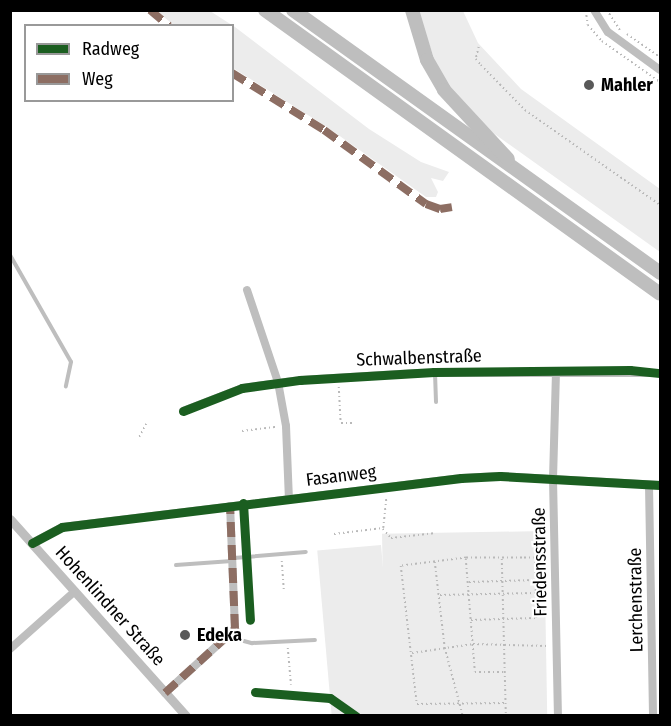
<!DOCTYPE html>
<html>
<head>
<meta charset="utf-8">
<style>
  body { margin:0 }
  #map { position:relative; width:671px; height:726px; overflow:hidden; background:#fff; font-family:"Fira Sans Condensed",sans-serif }
  div>[style] { position:absolute }
  [style*='--x'] { left:calc(var(--x)*1px); top:calc(var(--y)*1px); width:calc(var(--w)*1px); rotate:calc(var(--a)*1deg) }
  .green>* { inset:0; background:#ececec; transform-origin:0 0 }
  .path>* { height:1.5px; margin-top:-0.75px; transform-origin:0; background:repeating-linear-gradient(90deg,#b9b9b9 0 1.5px,transparent 0 4.5px) }
  .service>* { height:4px; margin:-2px; padding:0 2px; transform-origin:2px; border-radius:2px; background:#bebebe }
  .minor>* { height:8px; margin:-4px; padding:0 4px; transform-origin:4px; border-radius:4px; background:#bebebe }
  .tertiary>* { height:9px; margin:-4.5px; padding:0 4.5px; transform-origin:4.5px; border-radius:4.5px; background:#bebebe }
  .motorway>* { height:14px; margin:-7px; padding:0 7px; transform-origin:7px; border-radius:7px; background:#bebebe }
  .quiet>* { height:8px; margin-top:-4px; transform-origin:0; background:repeating-linear-gradient(90deg,#8d6e63 0 15px,transparent 0 23px) }
  .cycleway>* { height:9px; margin:-4.5px; padding:0 4.5px; transform-origin:4.5px; border-radius:4.5px; background:#1b5e20 }
  .dots>* { width:16px; height:16px; translate:-50% -50%; box-sizing:border-box; border:3px solid #fff; border-radius:50% }
  span { translate:-50% -50%; white-space:nowrap; text-align:center; line-height:1.15; -webkit-text-stroke:4.5px #fff; paint-order:stroke }
  .poi-label { font-size:18px; color:#000; font-weight:700 }
  .left { translate:0 -50%; text-align:left }
  .street-label { font-size:18px; color:#000 }
  .frame { position:absolute; inset:0; border:12px solid #000; pointer-events:none }
  .legend { position:absolute; left:24px; top:24px; width:210px; height:78px; box-sizing:border-box; background:#fff; border:2px solid #999; margin:0; padding:8px 10px; list-style:none; font-size:18px; color:#000 }
  .legend li { display:flex; align-items:center; gap:12px; height:30px }
  .legend b { width:30px; border:2px solid #999 }
</style>
</head>
<body>
<div id="map">
  <div class="green">
    <i style="clip-path:polygon(156px 11px,210px 11px,235px 27px,369px 129px,421px 162px,449px 172px,443px 181px,431px 178px,438px 192px,436px 197px,426px 197px,327px 127px,233px 68px,232px 26px,174px 25px)"></i>
    <i style="clip-path:polygon(418px 11px,463px 11px,478px 43px,521px 89px,660px 189px,660px 252px,489px 130px,446px 83px,435px 61px)"></i>
    <i style="left:544px;top:531px;width:184px;height:162px;rotate:89deg"></i>
    <i style="left:381px;top:545px;width:171px;height:64px;rotate:85deg"></i>
  </div>
  <div class="path">
    <i style="--x:607;--y:10;--w:24;--a:57"></i>
    <i style="--x:586;--y:11;--w:14;--a:82"></i>
    <i style="--x:588;--y:25;--w:21;--a:49"></i>
    <i style="--x:602;--y:41;--w:71;--a:35.3"></i>
    <i style="--x:627;--y:34;--w:40;--a:34.9"></i>
    <i style="--x:479;--y:47;--w:12;--a:104"></i>
    <i style="--x:476;--y:59;--w:8;--a:50"></i>
    <i style="--x:481;--y:65;--w:63;--a:45.6"></i>
    <i style="--x:525;--y:110;--w:165;--a:35.1"></i>
    <i style="--x:339;--y:387;--w:36;--a:87"></i>
    <i style="--x:341;--y:423;--w:14;--a:0"></i>
    <i style="--x:242;--y:431;--w:35;--a:-7"></i>
    <i style="--x:139;--y:437;--w:15;--a:-62"></i>
    <i style="--x:383;--y:529;--w:12;--a:48"></i>
    <i style="--x:391;--y:538;--w:45;--a:-6.3"></i>
    <i style="--x:334;--y:534;--w:49;--a:-7"></i>
    <i style="--x:383;--y:528;--w:31;--a:-84"></i>
    <i style="--x:466;--y:559;--w:113;--a:85.4"></i>
    <i style="--x:475;--y:672;--w:29;--a:0"></i>
    <i style="--x:502;--y:559;--w:157;--a:88.5"></i>
    <i style="--x:282;--y:561;--w:30;--a:86"></i>
    <i style="--x:435;--y:562;--w:87;--a:83.4"></i>
    <i style="--x:445;--y:648;--w:70;--a:75.2"></i>
    <i style="--x:469;--y:582;--w:68;--a:-1.7"></i>
    <i style="--x:440;--y:595;--w:97;--a:-1.2"></i>
    <i style="--x:471;--y:620;--w:65;--a:-1.8"></i>
    <i style="--x:536;--y:618;--w:60;--a:-91"></i>
    <i style="--x:535;--y:558;--w:69;--a:180"></i>
    <i style="--x:466;--y:558;--w:65;--a:173"></i>
    <i style="--x:401;--y:566;--w:139;--a:83.4"></i>
    <i style="--x:417;--y:704;--w:88;--a:-0.7"></i>
    <i style="--x:288;--y:648;--w:37;--a:85"></i>
    <i style="--x:412;--y:653;--w:62;--a:-8.4"></i>
    <i style="--x:473;--y:644;--w:75;--a:1.5"></i>
  </div>
  <div class="service">
    <i style="--x:10;--y:255;--w:123;--a:60.3"></i>
    <i style="--x:71;--y:362;--w:25;--a:102"></i>
    <i style="--x:435;--y:373;--w:29;--a:88"></i>
    <i style="--x:234;--y:558;--w:72;--a:-4.8"></i>
    <i style="--x:176;--y:565;--w:56;--a:-4.1"></i>
    <i style="--x:229;--y:637;--w:24;--a:15"></i>
    <i style="--x:252;--y:643;--w:63;--a:-2.7"></i>
  </div>
  <div class="minor">
    <i style="--x:594;--y:10;--w:26;--a:58"></i>
    <i style="--x:608;--y:32;--w:64;--a:36.2"></i>
    <i style="--x:247;--y:290;--w:97;--a:71.4"></i>
    <i style="--x:278;--y:382;--w:45;--a:79.7"></i>
    <i style="--x:286;--y:426;--w:74;--a:87.7"></i>
    <i style="--x:556;--y:372;--w:107;--a:91.6"></i>
    <i style="--x:553;--y:479;--w:237;--a:88.8"></i>
    <i style="--x:183;--y:411;--w:63;--a:-21.3"></i>
    <i style="--x:242;--y:388;--w:59;--a:-7.9"></i>
    <i style="--x:300;--y:380;--w:116;--a:-3.5"></i>
    <i style="--x:416;--y:373;--w:244;--a:0"></i>
    <i style="--x:649;--y:485;--w:231;--a:89"></i>
    <i style="--x:32;--y:543;--w:34;--a:-28"></i>
    <i style="--x:62;--y:527;--w:402;--a:-7"></i>
    <i style="--x:461;--y:478;--w:39;--a:-3"></i>
    <i style="--x:500;--y:476;--w:160;--a:3.2"></i>
    <i style="--x:10;--y:649;--w:87;--a:-41.7"></i>
    <i style="--x:165;--y:693;--w:95;--a:-42.4"></i>
    <i style="--x:235;--y:629;--w:123;--a:-92.3"></i>
  </div>
  <div class="tertiary">
    <i style="--x:10;--y:519;--w:264;--a:48.2"></i>
  </div>
  <div class="motorway">
    <i style="--x:265;--y:10;--w:486;--a:35.7"></i>
    <i style="--x:293;--y:10;--w:452;--a:35.6"></i>
    <i style="--x:412;--y:10;--w:52;--a:73.3"></i>
    <i style="--x:427;--y:60;--w:34;--a:60"></i>
    <i style="--x:444;--y:90;--w:94;--a:47.2"></i>
  </div>
  <div class="quiet">
    <i style="--x:150;--y:10;--w:25;--a:40"></i>
    <i style="--x:232;--y:73;--w:108;--a:31.8"></i>
    <i style="--x:324;--y:130;--w:126;--a:36"></i>
    <i style="--x:426;--y:204;--w:15;--a:20"></i>
    <i style="--x:440;--y:209;--w:12;--a:-9"></i>
    <i style="--x:165;--y:693;--w:95;--a:-42.4"></i>
    <i style="--x:235;--y:629;--w:123;--a:-92.3"></i>
  </div>
  <div class="cycleway">
    <i style="--x:183;--y:411;--w:63;--a:-21.3"></i>
    <i style="--x:242;--y:388;--w:59;--a:-7.9"></i>
    <i style="--x:300;--y:380;--w:134;--a:-3.4"></i>
    <i style="--x:434;--y:372;--w:196;--a:-0.6"></i>
    <i style="--x:630;--y:370;--w:30;--a:6"></i>
    <i style="--x:243;--y:503;--w:117;--a:86.6"></i>
    <i style="--x:32;--y:543;--w:34;--a:-28"></i>
    <i style="--x:62;--y:527;--w:402;--a:-7"></i>
    <i style="--x:461;--y:478;--w:39;--a:-3"></i>
    <i style="--x:500;--y:476;--w:160;--a:3.2"></i>
    <i style="--x:255;--y:692;--w:75;--a:4.6"></i>
    <i style="--x:330;--y:698;--w:32;--a:35"></i>
  </div>
  <div class="dots">
    <i style="left:589px;top:85px;background:#595959"></i>
    <i style="left:185px;top:635px;background:#595959"></i>
  </div>
  <div class="poi-label">
    <span class="left" style="left:601px;top:85px">Mahler</span>
    <span class="left" style="left:197px;top:635px">Edeka</span>
  </div>
  <div class="street-label">
    <span style="left:419px;top:358px;rotate:-2deg">Schwalbenstraße</span>
    <span style="left:341px;top:476px;rotate:-7deg">Fasanweg</span>
    <span style="left:540px;top:562px;rotate:-91deg">Friedensstraße</span>
    <span style="left:636px;top:600px;rotate:-91deg">Lerchenstraße</span>
    <span style="left:110px;top:606px;rotate:48deg">Hohenlindner Straße</span>
  </div>
  <div class="frame"></div>
  <ul class="legend">
  <li><b style="height:8px;background:#1b5e20"></b>Radweg</li>
  <li><b style="height:8px;background:#8d6e63"></b>Weg</li>
  </ul>
</div>
</body>
</html>
